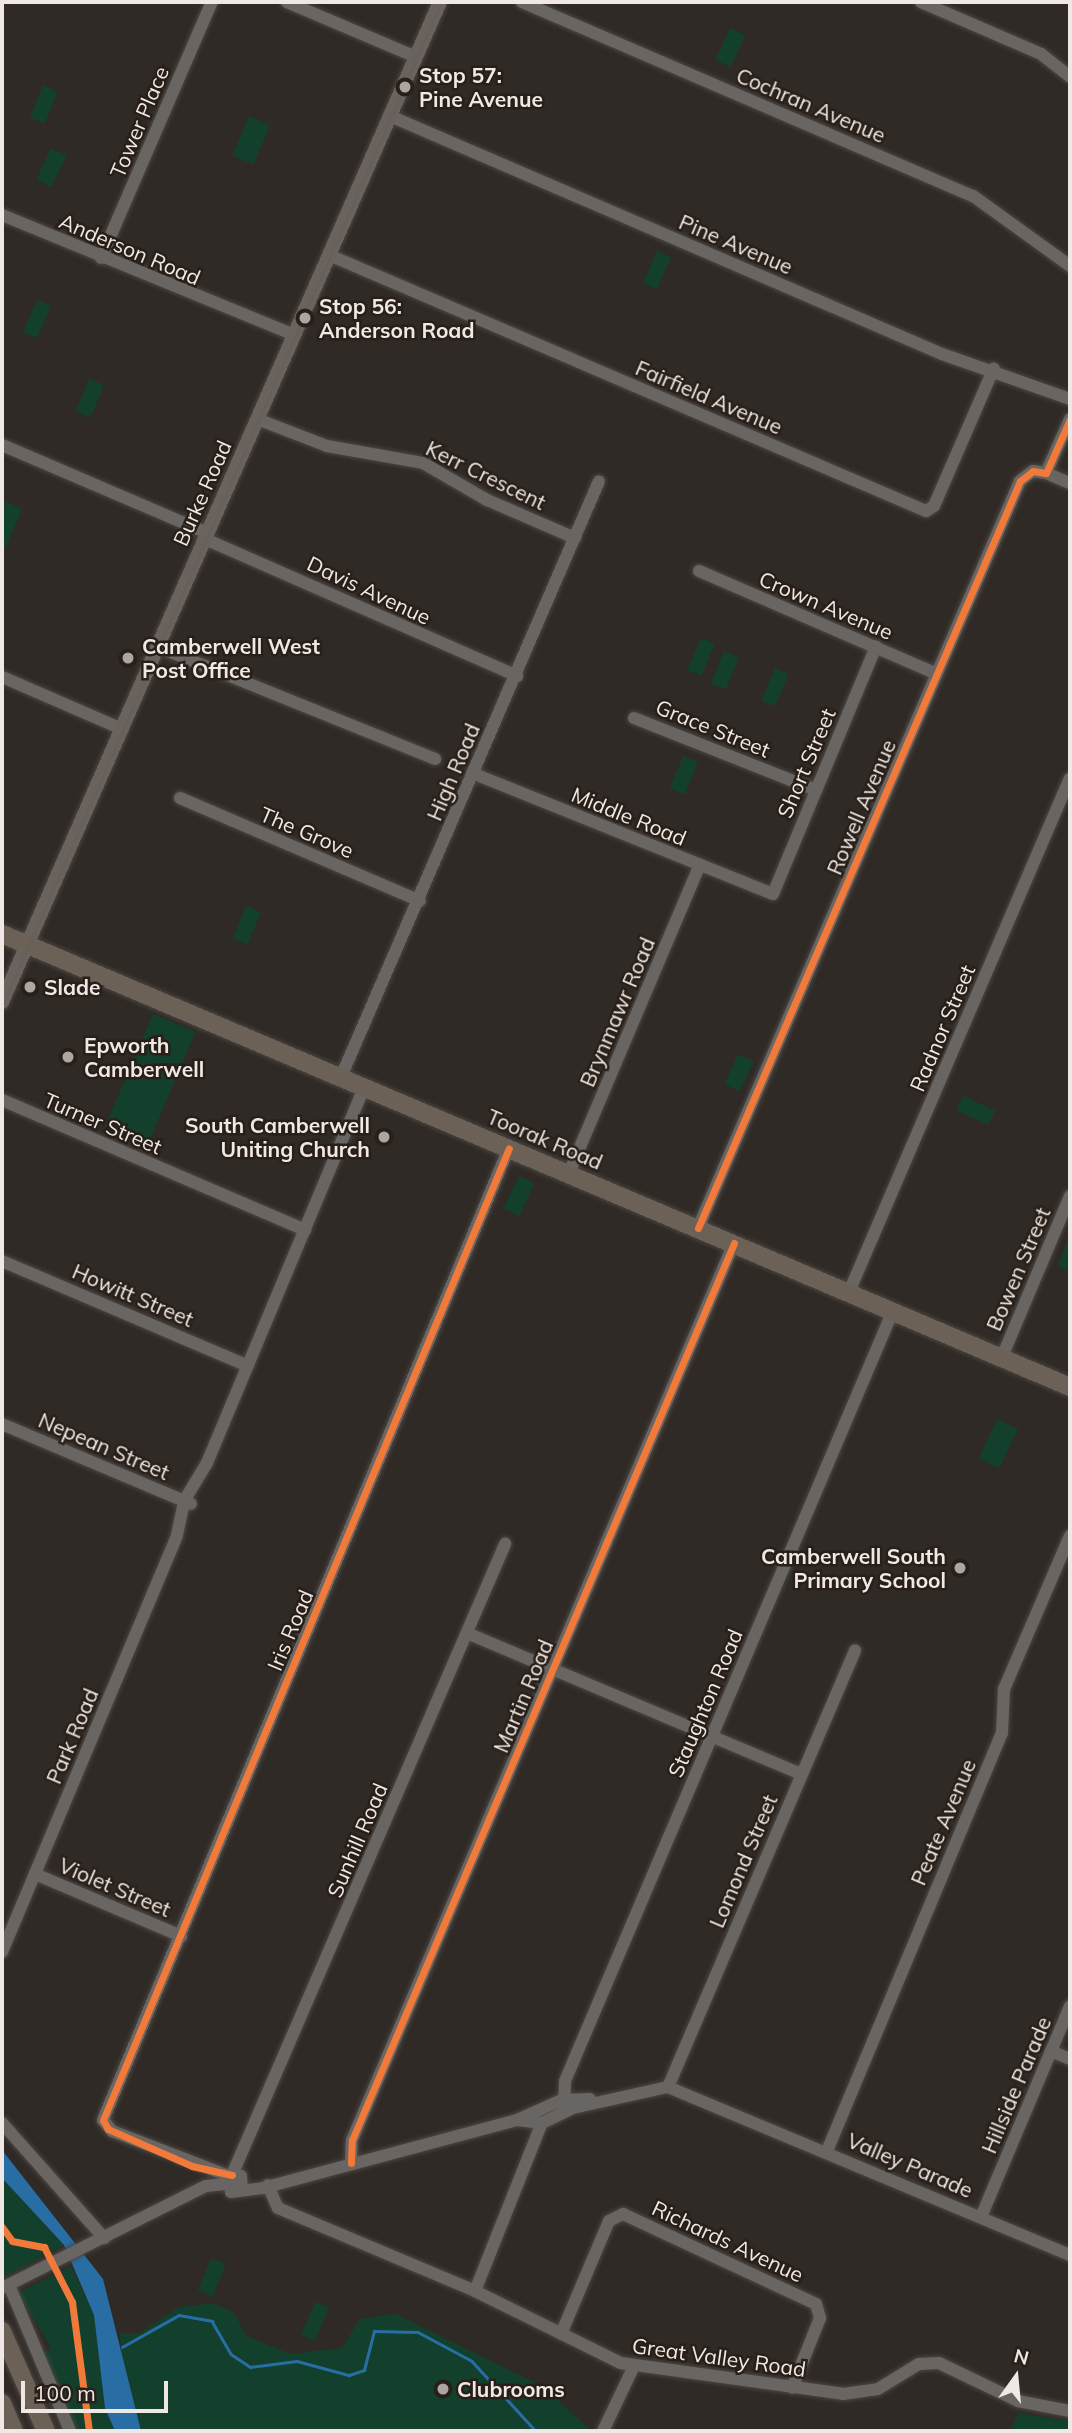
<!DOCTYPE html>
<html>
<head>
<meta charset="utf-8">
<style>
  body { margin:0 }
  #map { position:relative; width:1072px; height:2433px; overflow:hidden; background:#302a26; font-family:Mulish,sans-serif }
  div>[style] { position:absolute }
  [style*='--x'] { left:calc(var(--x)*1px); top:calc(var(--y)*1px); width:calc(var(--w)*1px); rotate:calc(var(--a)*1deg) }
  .green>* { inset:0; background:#12402d; transform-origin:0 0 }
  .water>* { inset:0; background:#286ea4 }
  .stream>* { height:2.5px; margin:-1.25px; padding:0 1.25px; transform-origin:1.25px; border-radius:1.25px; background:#286ea4 }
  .roads { filter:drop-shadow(0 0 2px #4b4642) drop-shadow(0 0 2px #4b4642) }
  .minor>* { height:12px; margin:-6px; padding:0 6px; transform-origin:6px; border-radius:6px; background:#696562 }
  .major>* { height:14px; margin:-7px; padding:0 7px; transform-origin:7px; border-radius:7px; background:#6a625c }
  .highway>* { height:18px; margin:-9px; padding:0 9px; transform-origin:9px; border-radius:9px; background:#6b6157 }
  .tram>* { height:2px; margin:-1px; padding:0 1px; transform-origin:1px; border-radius:1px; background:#65605d }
  .cycleway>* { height:7px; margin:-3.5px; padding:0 3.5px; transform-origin:3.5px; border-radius:3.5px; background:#f17a3a }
  .dots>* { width:19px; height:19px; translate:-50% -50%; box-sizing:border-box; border:4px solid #291f19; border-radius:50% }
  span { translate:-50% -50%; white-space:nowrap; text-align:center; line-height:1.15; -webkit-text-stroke:5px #291f19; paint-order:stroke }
  .poi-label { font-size:21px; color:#efe8e4; font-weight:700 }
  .left { translate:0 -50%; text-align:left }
  .right { translate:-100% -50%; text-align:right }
  .street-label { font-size:21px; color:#efe8e4 }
  .frame { position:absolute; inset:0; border:4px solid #efe8e4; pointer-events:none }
  .north { position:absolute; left:981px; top:2342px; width:70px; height:70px; -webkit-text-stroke:5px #291f19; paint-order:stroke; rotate:15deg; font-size:19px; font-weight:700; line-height:28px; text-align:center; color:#efe8e4 }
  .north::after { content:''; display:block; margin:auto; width:24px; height:32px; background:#efe8e4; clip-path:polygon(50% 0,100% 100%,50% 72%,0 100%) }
  .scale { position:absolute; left:21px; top:2381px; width:147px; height:32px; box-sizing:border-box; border:4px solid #efe8e4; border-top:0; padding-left:9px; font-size:21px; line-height:24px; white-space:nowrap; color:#efe8e4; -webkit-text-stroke:5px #291f19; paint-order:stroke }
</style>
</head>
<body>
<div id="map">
  <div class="green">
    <i style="left:730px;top:28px;width:17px;height:35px;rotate:25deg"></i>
    <i style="left:43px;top:85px;width:16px;height:35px;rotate:22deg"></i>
    <i style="left:249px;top:116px;width:23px;height:43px;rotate:23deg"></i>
    <i style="left:51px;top:148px;width:17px;height:35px;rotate:25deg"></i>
    <i style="left:657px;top:251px;width:15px;height:35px;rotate:23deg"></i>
    <i style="left:37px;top:300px;width:15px;height:35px;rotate:23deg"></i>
    <i style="left:89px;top:379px;width:16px;height:35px;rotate:22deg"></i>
    <i style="clip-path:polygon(2px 500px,22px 509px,5px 549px,2px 547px)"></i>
    <i style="left:701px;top:638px;width:15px;height:35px;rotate:23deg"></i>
    <i style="left:724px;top:651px;width:16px;height:35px;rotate:22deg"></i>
    <i style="left:775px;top:668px;width:15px;height:35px;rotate:23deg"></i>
    <i style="left:683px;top:756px;width:16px;height:35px;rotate:22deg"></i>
    <i style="left:246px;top:906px;width:16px;height:35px;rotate:22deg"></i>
    <i style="left:153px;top:1014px;width:46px;height:127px;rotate:23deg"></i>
    <i style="left:738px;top:1054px;width:17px;height:33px;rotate:24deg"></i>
    <i style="left:963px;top:1096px;width:35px;height:16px;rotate:24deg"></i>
    <i style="left:519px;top:1176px;width:17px;height:36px;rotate:25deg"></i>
    <i style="clip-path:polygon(1070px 1235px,1070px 1271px,1057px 1266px)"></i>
    <i style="left:997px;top:1419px;width:23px;height:44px;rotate:25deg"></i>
    <i style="clip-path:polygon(2px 2178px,64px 2245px,2px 2278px)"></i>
    <i style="left:211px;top:2258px;width:16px;height:35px;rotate:22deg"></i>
    <i style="clip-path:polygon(71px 2266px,94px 2315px,105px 2408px,115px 2431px,74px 2431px,44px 2352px,51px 2348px,18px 2293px)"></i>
    <i style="left:315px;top:2302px;width:15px;height:36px;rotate:23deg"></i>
    <i style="clip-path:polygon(213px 2303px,233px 2312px,247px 2336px,290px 2354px,342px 2348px,360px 2319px,396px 2314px,544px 2387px,590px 2430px,141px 2431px,122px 2373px,120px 2333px,140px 2333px,179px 2307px)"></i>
    <i style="clip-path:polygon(1018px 2413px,1070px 2421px,1070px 2431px,1011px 2431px)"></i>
  </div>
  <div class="water">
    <i style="clip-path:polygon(2px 2150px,103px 2279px,141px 2431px,115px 2431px,105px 2408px,94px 2315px,64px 2245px,2px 2178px)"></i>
  </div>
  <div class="stream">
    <i style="--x:122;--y:2347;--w:65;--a:-29.3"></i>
    <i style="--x:179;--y:2315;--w:34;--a:10"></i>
    <i style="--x:212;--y:2321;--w:38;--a:60"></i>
    <i style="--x:231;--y:2354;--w:23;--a:34"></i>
    <i style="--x:250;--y:2367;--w:47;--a:-7.3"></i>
    <i style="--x:297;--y:2361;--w:54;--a:15.1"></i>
    <i style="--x:349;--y:2375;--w:16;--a:-18"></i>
    <i style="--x:364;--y:2370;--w:40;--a:-75.6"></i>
    <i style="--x:374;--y:2331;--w:44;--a:1.3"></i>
    <i style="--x:418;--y:2332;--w:61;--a:28.2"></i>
    <i style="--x:472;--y:2361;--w:95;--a:47.6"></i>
  </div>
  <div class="roads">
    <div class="minor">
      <i style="--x:287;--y:2;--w:140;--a:23.1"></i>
      <i style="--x:522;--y:2;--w:491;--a:23.3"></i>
      <i style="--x:973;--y:196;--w:120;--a:35.8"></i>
      <i style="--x:921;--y:2;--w:131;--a:23.4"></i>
      <i style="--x:1041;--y:54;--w:37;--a:38"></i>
      <i style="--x:390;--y:116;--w:601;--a:23.32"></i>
      <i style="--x:942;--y:354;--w:136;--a:19.4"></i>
      <i style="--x:2;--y:215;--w:316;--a:22.3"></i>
      <i style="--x:329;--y:255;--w:650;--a:23.21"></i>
      <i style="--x:926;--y:511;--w:9;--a:-32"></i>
      <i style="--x:934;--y:506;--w:150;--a:-66.5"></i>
      <i style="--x:101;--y:258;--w:279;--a:-66.6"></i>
      <i style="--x:257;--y:419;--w:75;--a:21.1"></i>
      <i style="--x:327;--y:446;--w:97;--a:10"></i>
      <i style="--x:423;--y:463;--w:74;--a:30"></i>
      <i style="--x:487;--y:500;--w:96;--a:23.4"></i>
      <i style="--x:2;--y:445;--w:223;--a:23.2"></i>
      <i style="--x:1046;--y:473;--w:26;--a:23"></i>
      <i style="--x:205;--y:539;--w:341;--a:23.7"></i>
      <i style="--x:699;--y:571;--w:259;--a:23.4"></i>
      <i style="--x:158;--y:647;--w:299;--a:22"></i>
      <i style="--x:2;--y:677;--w:131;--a:23.4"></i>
      <i style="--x:634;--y:718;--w:196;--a:21.6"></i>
      <i style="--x:472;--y:773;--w:324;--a:21.9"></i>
      <i style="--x:773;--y:894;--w:268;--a:-67.4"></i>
      <i style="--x:180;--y:798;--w:261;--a:23.2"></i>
      <i style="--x:341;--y:1077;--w:649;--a:-66.59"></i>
      <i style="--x:2;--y:1100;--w:330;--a:23.2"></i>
      <i style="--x:569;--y:1173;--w:335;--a:-67"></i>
      <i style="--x:698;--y:1228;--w:813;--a:-66.68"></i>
      <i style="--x:1020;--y:481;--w:16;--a:-38"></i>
      <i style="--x:1033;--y:471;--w:13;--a:9"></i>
      <i style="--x:1046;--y:473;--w:59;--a:-66"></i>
      <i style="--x:2;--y:1261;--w:267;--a:23.1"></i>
      <i style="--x:849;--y:1292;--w:559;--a:-66.73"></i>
      <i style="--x:1002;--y:1357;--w:175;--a:-67.1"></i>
      <i style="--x:2;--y:1424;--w:205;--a:22.9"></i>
      <i style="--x:467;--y:1633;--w:363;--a:22.9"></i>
      <i style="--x:35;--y:1874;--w:159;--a:23"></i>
      <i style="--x:2;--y:1952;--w:452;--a:-67.2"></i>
      <i style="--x:177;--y:1535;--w:35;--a:-78"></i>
      <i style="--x:184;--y:1501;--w:44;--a:-58.8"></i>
      <i style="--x:207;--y:1463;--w:407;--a:-67.3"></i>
      <i style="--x:1051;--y:2051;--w:21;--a:23"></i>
      <i style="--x:668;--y:2087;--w:475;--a:-66.8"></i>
      <i style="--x:564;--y:2111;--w:30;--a:-88"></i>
      <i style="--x:565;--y:2081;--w:837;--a:-66.93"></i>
      <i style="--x:517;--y:2120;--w:25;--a:7"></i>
      <i style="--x:542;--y:2123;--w:34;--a:-26"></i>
      <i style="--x:573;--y:2108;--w:97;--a:-12.5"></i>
      <i style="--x:668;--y:2087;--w:436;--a:22.7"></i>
      <i style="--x:2;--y:2123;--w:154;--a:48.4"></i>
      <i style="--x:827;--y:2151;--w:453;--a:-67.3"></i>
      <i style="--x:1002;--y:1733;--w:44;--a:-87.4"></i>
      <i style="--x:1004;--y:1689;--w:167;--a:-66.7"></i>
      <i style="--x:351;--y:2163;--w:23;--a:-88"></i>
      <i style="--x:352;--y:2140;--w:975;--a:-66.93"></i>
      <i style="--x:232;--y:2175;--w:688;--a:-66.6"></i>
      <i style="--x:229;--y:2176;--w:125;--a:-159"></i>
      <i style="--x:112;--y:2131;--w:14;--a:-129"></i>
      <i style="--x:103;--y:2120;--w:1053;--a:-67.33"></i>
      <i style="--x:268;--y:2185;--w:25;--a:67"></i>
      <i style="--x:278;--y:2208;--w:214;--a:22.8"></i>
      <i style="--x:475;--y:2291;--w:163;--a:26.3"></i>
      <i style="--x:621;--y:2363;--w:224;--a:7.9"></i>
      <i style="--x:843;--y:2394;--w:35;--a:-8"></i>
      <i style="--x:878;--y:2389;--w:48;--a:-31.4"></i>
      <i style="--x:919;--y:2364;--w:20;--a:-3"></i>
      <i style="--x:939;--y:2363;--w:88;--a:25.7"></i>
      <i style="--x:1018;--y:2401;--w:53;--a:10.9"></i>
      <i style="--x:242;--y:2190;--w:14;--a:-94"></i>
      <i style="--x:241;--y:2176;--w:12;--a:180"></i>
      <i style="--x:229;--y:2176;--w:16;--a:83"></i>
      <i style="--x:231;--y:2192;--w:32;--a:-7"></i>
      <i style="--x:263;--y:2188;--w:263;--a:-15"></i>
      <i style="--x:517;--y:2120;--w:49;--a:-24"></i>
      <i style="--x:562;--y:2100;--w:28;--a:-2"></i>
      <i style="--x:981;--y:2217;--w:229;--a:-67.1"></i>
      <i style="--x:9;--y:2285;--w:158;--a:67.3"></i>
      <i style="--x:2;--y:2288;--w:228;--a:-26.6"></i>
      <i style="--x:206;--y:2186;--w:19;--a:-6"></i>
      <i style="--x:475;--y:2291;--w:181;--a:-68.3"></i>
      <i style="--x:561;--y:2334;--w:123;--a:-67"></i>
      <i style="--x:609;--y:2221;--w:16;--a:-27"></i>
      <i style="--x:623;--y:2214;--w:213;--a:25"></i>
      <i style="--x:816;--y:2304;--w:15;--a:74"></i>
      <i style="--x:820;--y:2318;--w:75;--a:111.8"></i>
      <i style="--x:603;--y:2431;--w:72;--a:-64.5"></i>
    </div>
    <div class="major">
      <i style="--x:2;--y:1002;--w:1092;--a:-66.35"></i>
    </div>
    <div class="highway">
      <i style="--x:2;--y:934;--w:1160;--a:22.98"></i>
      <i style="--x:2;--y:2331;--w:109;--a:66.3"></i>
      <i style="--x:2;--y:2403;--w:30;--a:67"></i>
    </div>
  </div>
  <div class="tram">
    <i style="--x:2;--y:1008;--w:1098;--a:-66.38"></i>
  </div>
  <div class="cycleway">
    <i style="--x:698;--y:1228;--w:813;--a:-66.68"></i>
    <i style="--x:1020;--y:481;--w:16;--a:-38"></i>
    <i style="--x:1033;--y:471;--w:13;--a:9"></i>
    <i style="--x:1046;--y:473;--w:59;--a:-66"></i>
    <i style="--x:351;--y:2163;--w:23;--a:-88"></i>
    <i style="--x:352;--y:2140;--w:975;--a:-66.93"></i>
    <i style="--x:232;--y:2175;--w:41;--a:-167.3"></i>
    <i style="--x:192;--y:2166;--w:92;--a:-156.2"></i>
    <i style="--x:108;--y:2129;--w:10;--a:-119"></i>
    <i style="--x:103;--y:2120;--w:1053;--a:-67.33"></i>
    <i style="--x:2;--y:2227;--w:17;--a:54"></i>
    <i style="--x:12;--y:2241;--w:33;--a:11"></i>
    <i style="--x:44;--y:2247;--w:62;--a:63"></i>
    <i style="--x:72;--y:2302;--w:130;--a:82.5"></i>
  </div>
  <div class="dots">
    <i style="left:405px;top:87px;background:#aca6a2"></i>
    <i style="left:305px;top:318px;background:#aca6a2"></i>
    <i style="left:128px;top:658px;background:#aca6a2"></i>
    <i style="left:30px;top:987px;background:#aca6a2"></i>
    <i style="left:68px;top:1057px;background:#aca6a2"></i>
    <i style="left:384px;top:1137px;background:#aca6a2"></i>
    <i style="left:960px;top:1568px;background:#aca6a2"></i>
    <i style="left:443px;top:2389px;background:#aca6a2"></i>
  </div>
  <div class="poi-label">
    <span class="left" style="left:419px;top:87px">Stop 57:<br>Pine Avenue</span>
    <span class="left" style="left:319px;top:318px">Stop 56:<br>Anderson Road</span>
    <span class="left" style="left:142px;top:658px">Camberwell West<br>Post Office</span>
    <span class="left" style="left:44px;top:987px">Slade</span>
    <span class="left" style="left:84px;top:1057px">Epworth<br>Camberwell</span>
    <span class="right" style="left:370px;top:1137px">South Camberwell<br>Uniting Church</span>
    <span class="right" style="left:946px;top:1568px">Camberwell South<br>Primary School</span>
    <span class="left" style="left:457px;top:2389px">Clubrooms</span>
  </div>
  <div class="street-label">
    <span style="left:811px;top:105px;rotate:23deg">Cochran Avenue</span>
    <span style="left:139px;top:122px;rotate:-67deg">Tower Place</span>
    <span style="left:736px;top:244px;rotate:23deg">Pine Avenue</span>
    <span style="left:130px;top:249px;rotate:23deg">Anderson Road</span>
    <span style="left:709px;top:397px;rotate:23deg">Fairfield Avenue</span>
    <span style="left:486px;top:475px;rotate:26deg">Kerr Crescent</span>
    <span style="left:202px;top:493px;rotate:-66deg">Burke Road</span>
    <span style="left:369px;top:590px;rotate:25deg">Davis Avenue</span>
    <span style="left:826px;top:605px;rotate:23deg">Crown Avenue</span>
    <span style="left:713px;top:728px;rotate:22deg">Grace Street</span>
    <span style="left:806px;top:763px;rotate:-67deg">Short Street</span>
    <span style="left:453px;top:772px;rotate:-67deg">High Road</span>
    <span style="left:861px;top:807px;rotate:-67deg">Rowell Avenue</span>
    <span style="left:629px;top:816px;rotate:22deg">Middle Road</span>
    <span style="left:307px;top:832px;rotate:23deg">The Grove</span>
    <span style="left:617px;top:1012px;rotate:-67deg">Brynmawr Road</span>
    <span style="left:942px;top:1028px;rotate:-67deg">Radnor Street</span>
    <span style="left:103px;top:1123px;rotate:23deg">Turner Street</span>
    <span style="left:545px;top:1139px;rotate:23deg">Toorak Road</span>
    <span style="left:1018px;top:1269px;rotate:-67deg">Bowen Street</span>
    <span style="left:133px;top:1295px;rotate:23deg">Howitt Street</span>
    <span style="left:104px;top:1446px;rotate:23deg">Nepean Street</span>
    <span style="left:290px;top:1630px;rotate:-67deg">Iris Road</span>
    <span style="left:523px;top:1696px;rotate:-67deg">Martin Road</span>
    <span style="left:705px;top:1703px;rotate:-67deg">Staughton Road</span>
    <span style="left:72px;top:1736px;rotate:-67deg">Park Road</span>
    <span style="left:943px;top:1822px;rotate:-67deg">Peate Avenue</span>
    <span style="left:357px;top:1840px;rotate:-67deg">Sunhill Road</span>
    <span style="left:743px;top:1861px;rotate:-67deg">Lomond Street</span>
    <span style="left:115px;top:1887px;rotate:23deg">Violet Street</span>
    <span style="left:1016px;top:2085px;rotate:-67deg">Hillside Parade</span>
    <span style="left:910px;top:2165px;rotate:23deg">Valley Parade</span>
    <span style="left:728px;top:2241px;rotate:25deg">Richards Avenue</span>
    <span style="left:719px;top:2357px;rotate:8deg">Great Valley Road</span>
  </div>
  <div class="frame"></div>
  <div class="north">N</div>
  <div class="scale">100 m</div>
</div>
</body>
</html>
